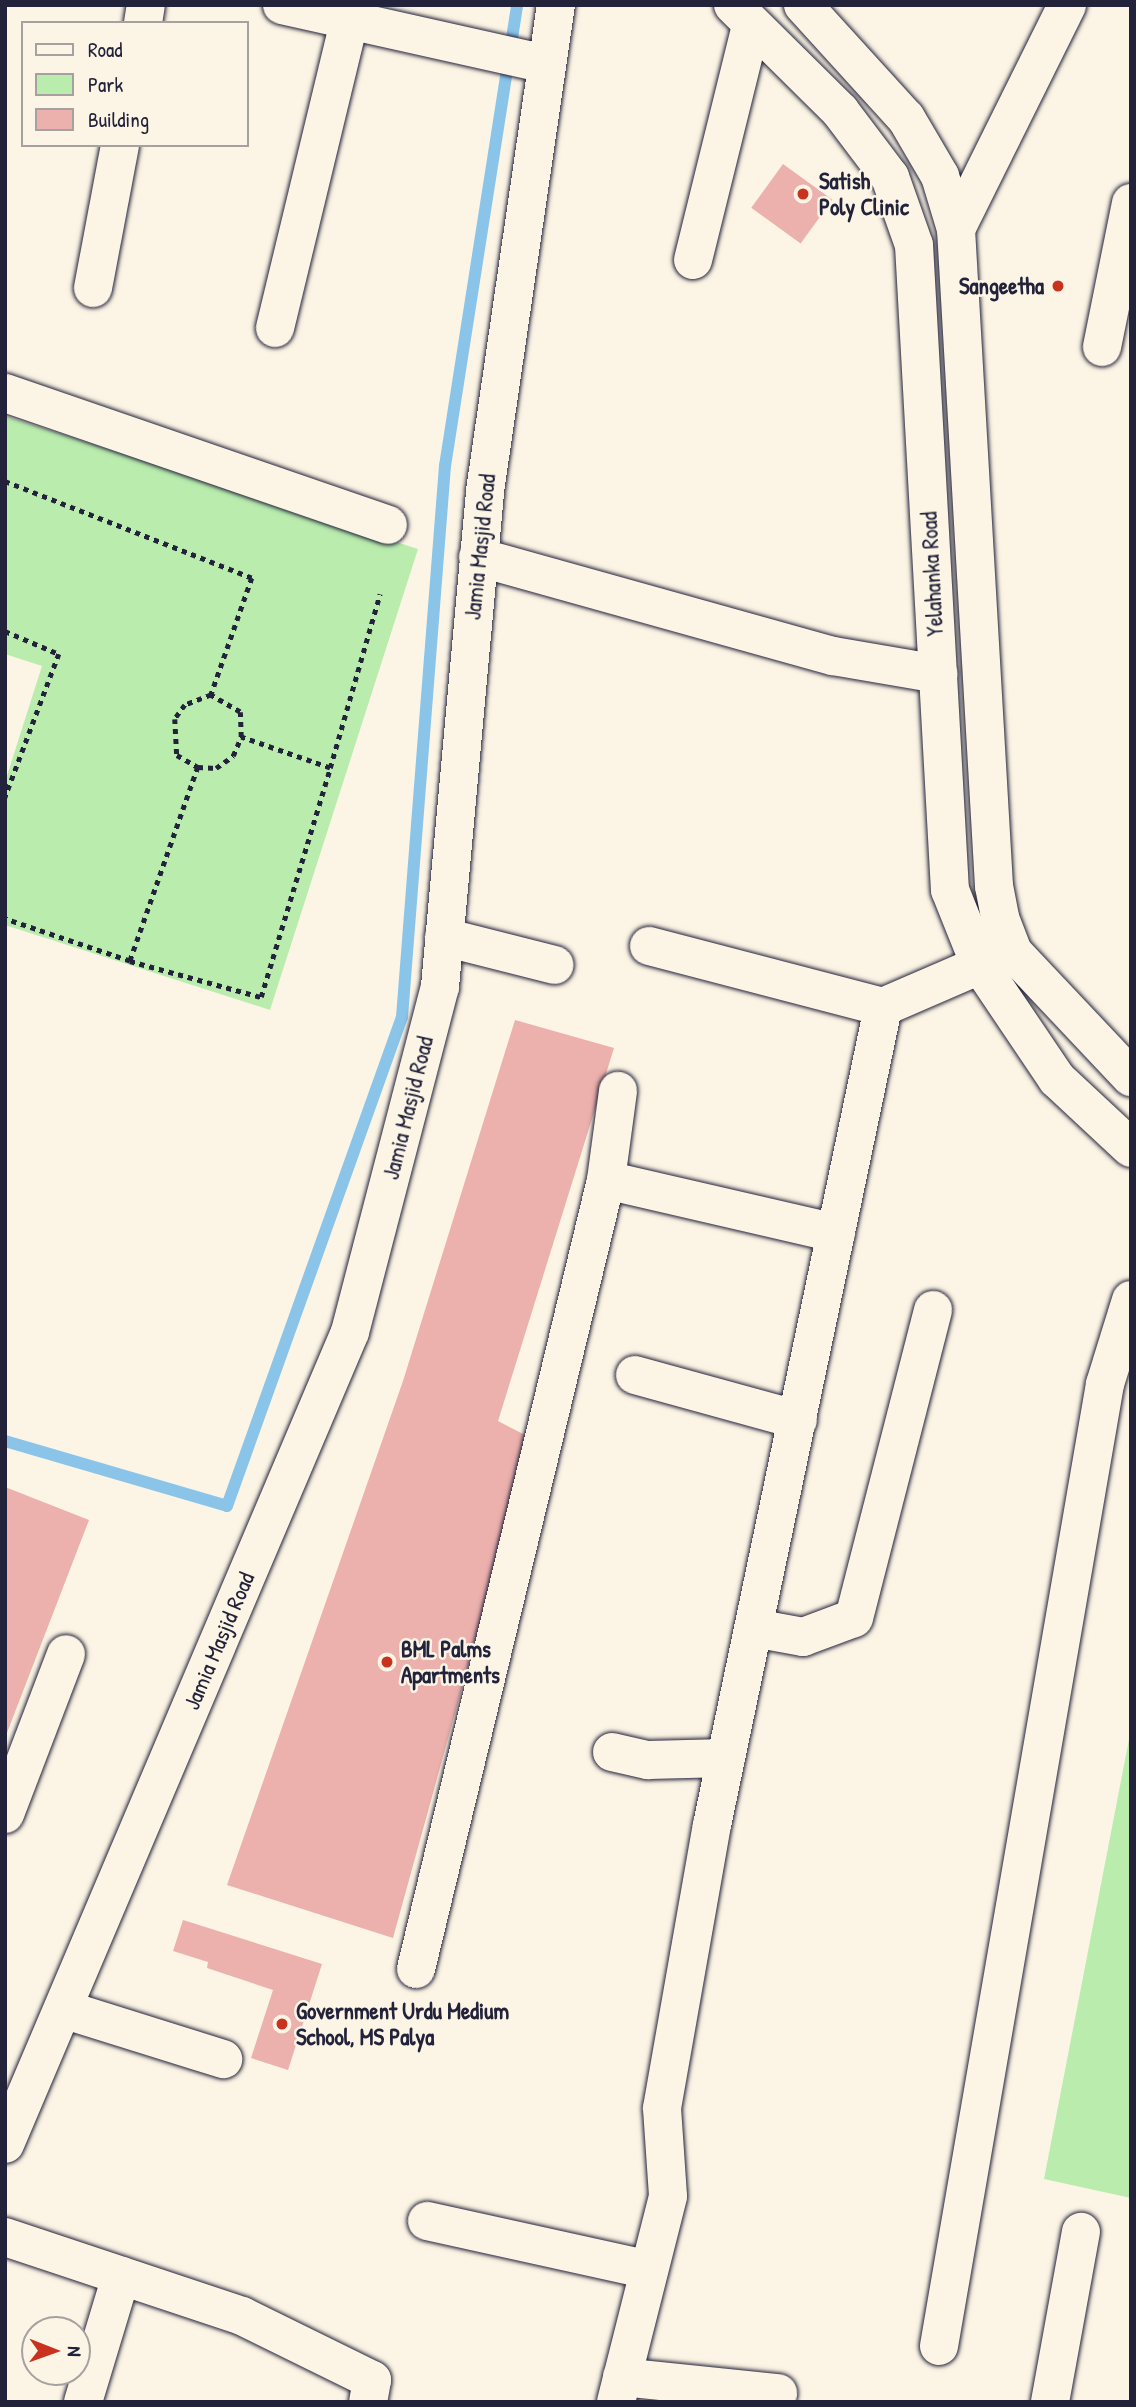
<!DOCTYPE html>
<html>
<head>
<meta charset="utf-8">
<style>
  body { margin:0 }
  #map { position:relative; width:1136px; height:2407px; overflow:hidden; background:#fcf5e5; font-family:"Patrick Hand",sans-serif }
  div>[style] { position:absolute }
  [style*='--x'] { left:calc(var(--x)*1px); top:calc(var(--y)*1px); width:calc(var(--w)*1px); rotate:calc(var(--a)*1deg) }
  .green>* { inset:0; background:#b9ecad }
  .stream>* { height:12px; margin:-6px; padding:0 6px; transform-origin:6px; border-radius:6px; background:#8ac4e9 }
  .building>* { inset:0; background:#ecb0ad; transform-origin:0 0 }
  .path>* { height:4.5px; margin-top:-2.25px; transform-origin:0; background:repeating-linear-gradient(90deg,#22223b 0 5px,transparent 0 10px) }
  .roads { filter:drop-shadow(0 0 2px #22223b) drop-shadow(0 0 2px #22223b) }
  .minor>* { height:38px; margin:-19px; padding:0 19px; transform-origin:19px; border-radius:19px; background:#fcf5e5 }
  .major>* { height:38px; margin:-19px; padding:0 19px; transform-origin:19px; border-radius:19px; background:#fcf5e5 }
  .dots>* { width:19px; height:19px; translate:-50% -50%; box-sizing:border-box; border:4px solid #fcf5e5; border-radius:50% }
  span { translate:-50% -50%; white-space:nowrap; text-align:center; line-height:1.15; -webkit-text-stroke:5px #fcf5e5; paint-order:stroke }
  .poi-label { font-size:23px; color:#22223b; font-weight:700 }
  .left { translate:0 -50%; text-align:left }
  .right { translate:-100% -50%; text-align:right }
  .street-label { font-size:23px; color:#22223b }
  .frame { position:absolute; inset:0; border:7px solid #22223b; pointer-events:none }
  .legend { position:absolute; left:21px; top:21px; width:228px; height:126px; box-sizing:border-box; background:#fcf5e5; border:2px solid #a5a1a1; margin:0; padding:9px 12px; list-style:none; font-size:21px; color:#22223b }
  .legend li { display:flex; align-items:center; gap:14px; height:35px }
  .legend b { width:35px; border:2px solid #a5a1a1 }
  .north { position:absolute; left:21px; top:2316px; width:70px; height:70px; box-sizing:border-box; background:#fcf5e5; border:2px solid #a5a1a1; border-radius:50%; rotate:91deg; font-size:19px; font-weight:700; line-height:28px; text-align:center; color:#22223b }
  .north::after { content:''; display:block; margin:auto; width:24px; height:32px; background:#c8321e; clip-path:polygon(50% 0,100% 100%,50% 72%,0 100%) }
</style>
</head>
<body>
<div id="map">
  <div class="green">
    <i style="clip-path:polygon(5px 416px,418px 549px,270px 1010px,5px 925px,5px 782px,42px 666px,5px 654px)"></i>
    <i style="clip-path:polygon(1131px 1729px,1131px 2198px,1044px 2179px)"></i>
  </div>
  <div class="stream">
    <i style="--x:5;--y:1441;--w:231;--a:16.3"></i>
    <i style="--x:227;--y:1506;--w:519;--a:-70.31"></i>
    <i style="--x:402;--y:1017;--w:553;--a:-85.54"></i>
    <i style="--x:445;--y:466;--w:467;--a:-81.1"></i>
  </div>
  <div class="building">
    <i style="left:783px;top:164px;width:61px;height:54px;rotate:36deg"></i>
    <i style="clip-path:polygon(515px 1020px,614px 1048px,498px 1421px,531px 1438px,393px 1938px,227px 1885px,403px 1381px)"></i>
    <i style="clip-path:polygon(5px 1487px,89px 1520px,5px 1738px)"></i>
    <i style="clip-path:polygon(183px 1920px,322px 1964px,288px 2070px,251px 2058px,273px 1990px,207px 1968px,208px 1962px,173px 1951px)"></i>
  </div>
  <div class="path">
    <i style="--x:5;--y:481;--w:265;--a:21.4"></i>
    <i style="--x:252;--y:578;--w:124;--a:109.3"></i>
    <i style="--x:211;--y:695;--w:28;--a:159"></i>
    <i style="--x:185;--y:705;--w:17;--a:126"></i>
    <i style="--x:175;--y:719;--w:36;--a:87"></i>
    <i style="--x:177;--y:755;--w:24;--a:30"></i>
    <i style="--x:198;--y:767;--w:206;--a:109.3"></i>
    <i style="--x:130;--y:961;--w:132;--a:-161.4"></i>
    <i style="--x:5;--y:631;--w:59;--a:23.1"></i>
    <i style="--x:59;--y:654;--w:154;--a:110.6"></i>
    <i style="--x:198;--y:767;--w:18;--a:3"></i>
    <i style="--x:216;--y:768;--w:21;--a:-35"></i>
    <i style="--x:233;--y:756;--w:21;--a:-67"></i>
    <i style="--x:241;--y:737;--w:25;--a:-92"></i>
    <i style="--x:240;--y:712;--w:34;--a:-150"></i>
    <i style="--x:330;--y:768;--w:181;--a:-74"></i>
    <i style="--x:130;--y:961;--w:136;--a:15.4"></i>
    <i style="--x:261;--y:997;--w:239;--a:-73.2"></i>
    <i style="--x:330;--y:768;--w:94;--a:-160.8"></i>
  </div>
  <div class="roads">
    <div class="minor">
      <i style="--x:282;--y:5;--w:271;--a:12.6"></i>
      <i style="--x:143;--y:23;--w:18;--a:-81"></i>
      <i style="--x:956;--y:229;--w:250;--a:-63.6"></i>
      <i style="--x:693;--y:260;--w:242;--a:-76.1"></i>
      <i style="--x:93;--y:288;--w:146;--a:-79.3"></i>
      <i style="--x:275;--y:328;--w:332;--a:-76.4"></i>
      <i style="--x:1102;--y:347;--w:147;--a:-78.6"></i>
      <i style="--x:5;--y:393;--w:405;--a:19"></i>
      <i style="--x:478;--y:557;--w:369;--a:15.6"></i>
      <i style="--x:833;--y:656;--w:107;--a:9.7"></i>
      <i style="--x:444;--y:937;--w:114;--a:14.2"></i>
      <i style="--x:649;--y:946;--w:242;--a:14.6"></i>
      <i style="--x:606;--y:1180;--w:236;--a:13"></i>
      <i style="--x:635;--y:1375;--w:169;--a:15.4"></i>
      <i style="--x:754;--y:1628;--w:50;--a:10.4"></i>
      <i style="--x:803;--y:1637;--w:54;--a:-20.4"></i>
      <i style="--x:854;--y:1618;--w:318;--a:-75.6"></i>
      <i style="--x:612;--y:1752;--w:37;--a:13"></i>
      <i style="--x:648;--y:1760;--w:78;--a:-1.5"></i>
      <i style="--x:5;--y:1814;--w:171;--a:-69.1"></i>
      <i style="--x:416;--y:1969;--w:812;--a:-76.46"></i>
      <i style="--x:606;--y:1180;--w:90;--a:-82.3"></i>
      <i style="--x:63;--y:2009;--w:168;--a:17.4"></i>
      <i style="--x:5;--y:2144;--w:882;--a:-66.98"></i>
      <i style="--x:350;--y:1332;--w:357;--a:-75.4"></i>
      <i style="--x:440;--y:987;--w:498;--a:-84.8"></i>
      <i style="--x:485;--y:491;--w:491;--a:-81.7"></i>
      <i style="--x:427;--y:2221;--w:227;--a:12.4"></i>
      <i style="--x:5;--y:2237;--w:250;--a:18.4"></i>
      <i style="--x:242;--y:2316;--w:145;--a:26.2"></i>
      <i style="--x:372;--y:2380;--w:22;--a:100"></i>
      <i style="--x:939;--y:2346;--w:976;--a:-80.21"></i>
      <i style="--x:1105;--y:1384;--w:88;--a:-72.8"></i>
      <i style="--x:622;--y:2377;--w:157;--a:5.9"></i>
      <i style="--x:83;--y:2402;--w:132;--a:-73.2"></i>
      <i style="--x:616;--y:2402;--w:212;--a:-75.8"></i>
      <i style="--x:668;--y:2196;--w:88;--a:-93.9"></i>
      <i style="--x:662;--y:2108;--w:287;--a:-80"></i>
      <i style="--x:712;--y:1825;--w:836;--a:-78.19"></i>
      <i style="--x:883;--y:1007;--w:106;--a:-23.4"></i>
      <i style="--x:1050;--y:2402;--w:173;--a:-79.7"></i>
    </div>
    <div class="major">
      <i style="--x:733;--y:5;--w:151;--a:44.7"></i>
      <i style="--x:840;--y:111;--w:83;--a:52.9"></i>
      <i style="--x:890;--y:177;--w:72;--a:70.6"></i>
      <i style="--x:914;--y:245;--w:646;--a:86.81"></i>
      <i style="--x:950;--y:890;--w:81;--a:68.2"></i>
      <i style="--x:980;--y:965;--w:138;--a:56"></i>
      <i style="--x:1057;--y:1079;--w:101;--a:43"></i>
      <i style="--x:803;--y:5;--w:153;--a:47.7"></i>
      <i style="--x:906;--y:118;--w:67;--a:59.6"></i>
      <i style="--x:940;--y:176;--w:55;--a:73.2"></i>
      <i style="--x:956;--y:229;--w:658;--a:86.69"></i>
      <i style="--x:994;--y:886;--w:33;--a:79"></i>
      <i style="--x:1000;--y:918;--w:36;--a:69"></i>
      <i style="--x:1013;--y:952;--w:172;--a:46.7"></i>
    </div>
  </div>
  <div class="dots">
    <i style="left:803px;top:194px;background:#c8321e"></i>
    <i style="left:1058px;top:286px;background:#c8321e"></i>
    <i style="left:387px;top:1662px;background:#c8321e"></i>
    <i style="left:282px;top:2024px;background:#c8321e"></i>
  </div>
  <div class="poi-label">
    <span class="left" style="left:819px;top:194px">Satish<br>Poly Clinic</span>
    <span class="right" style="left:1044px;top:286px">Sangeetha</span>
    <span class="left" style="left:401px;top:1662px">BML Palms<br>Apartments</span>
    <span class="left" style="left:296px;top:2024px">Government Urdu Medium<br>School, MS Palya</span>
  </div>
  <div class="street-label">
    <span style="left:480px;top:547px;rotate:-84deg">Jamia Masjid Road</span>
    <span style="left:932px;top:574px;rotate:-93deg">Yelahanka Road</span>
    <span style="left:408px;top:1108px;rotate:-76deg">Jamia Masjid Road</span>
    <span style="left:219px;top:1641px;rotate:-67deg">Jamia Masjid Road</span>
  </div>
  <div class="frame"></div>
  <ul class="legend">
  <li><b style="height:9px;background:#fcf5e5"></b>Road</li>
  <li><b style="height:19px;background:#b9ecad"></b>Park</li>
  <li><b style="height:19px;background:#ecb0ad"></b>Building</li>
  </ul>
  <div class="north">N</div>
</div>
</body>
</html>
